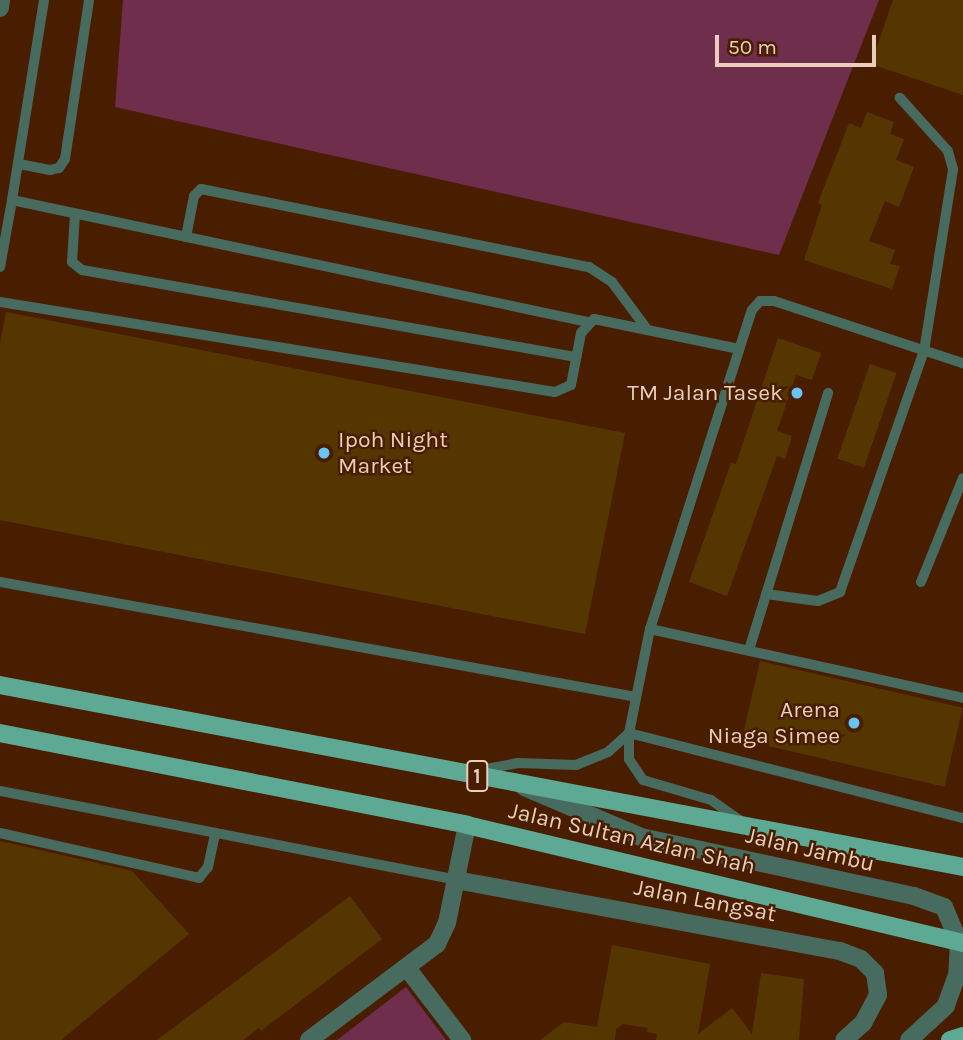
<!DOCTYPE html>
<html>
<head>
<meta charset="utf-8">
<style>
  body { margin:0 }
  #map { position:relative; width:963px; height:1040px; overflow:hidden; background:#491e00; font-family:Karla,sans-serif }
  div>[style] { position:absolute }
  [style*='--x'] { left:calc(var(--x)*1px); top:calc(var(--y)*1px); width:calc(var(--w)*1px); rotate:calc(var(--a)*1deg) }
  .green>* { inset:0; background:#6e2e4c }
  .building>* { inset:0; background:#563600; transform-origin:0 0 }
  .service>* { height:10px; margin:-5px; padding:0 5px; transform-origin:5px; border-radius:5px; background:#486b60 }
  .minor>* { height:18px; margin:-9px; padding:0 9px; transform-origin:9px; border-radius:9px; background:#486b60 }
  .tertiary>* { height:18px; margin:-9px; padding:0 9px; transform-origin:9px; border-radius:9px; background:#486b60 }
  .primary>* { height:18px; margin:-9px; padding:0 9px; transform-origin:9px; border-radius:9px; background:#5ea993 }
  .dots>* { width:19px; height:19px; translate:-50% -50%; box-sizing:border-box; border:4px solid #491e00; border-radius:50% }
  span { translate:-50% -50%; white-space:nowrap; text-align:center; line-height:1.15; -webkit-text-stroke:5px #491e00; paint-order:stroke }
  .shield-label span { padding:2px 5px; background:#491e00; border:2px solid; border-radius:5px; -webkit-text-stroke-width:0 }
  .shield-label { font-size:21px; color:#eacebd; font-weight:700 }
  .poi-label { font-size:23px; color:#eacebd }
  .right { translate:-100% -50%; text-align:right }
  .left { translate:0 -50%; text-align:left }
  .street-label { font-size:23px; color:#eacebd }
  .scale { position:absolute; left:715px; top:35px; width:161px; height:32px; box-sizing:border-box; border:4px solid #eacebd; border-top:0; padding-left:9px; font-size:21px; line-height:24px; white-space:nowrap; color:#eacebd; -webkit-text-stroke:5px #491e00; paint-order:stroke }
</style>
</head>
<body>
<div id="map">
  <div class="green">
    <i style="clip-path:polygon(123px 0,879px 0,779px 255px,115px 107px)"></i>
    <i style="clip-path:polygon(406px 987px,446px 1040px,337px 1040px)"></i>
  </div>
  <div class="building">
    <i style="clip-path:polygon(893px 0,963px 0,963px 95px,871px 64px)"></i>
    <i style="clip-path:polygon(867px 112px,894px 122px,890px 134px,904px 139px,896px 160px,914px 167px,899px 207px,885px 201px,869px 241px,895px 250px,890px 264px,900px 266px,892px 289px,804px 260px,822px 205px,818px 203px,849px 123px,861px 128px)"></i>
    <i style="clip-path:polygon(6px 312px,625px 433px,585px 634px,0 520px,0 344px)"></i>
    <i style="clip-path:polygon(778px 338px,821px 353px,812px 380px,796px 375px,777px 431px,792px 436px,785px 459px,777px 456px,727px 596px,689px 582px,731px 463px,736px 464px)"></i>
    <i style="left:870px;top:364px;width:28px;height:100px;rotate:19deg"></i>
    <i style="left:760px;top:661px;width:208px;height:81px;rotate:13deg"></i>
    <i style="clip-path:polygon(0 841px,132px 871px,189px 934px,61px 1040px,0 1040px)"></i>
    <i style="clip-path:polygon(350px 896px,382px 939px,261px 1031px,259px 1028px,243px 1040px,157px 1040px)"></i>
    <i style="clip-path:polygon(612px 945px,710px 964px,698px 1034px,732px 1008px,752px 1034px,761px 973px,804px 979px,799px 1040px,656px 1040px,657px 1034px,647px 1032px,648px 1028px,623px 1024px,616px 1029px,615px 1040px,540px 1040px,564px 1022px,597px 1027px)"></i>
  </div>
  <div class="service">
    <i style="--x:19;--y:164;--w:32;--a:11"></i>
    <i style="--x:50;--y:170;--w:9;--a:-13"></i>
    <i style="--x:59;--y:168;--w:11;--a:-56"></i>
    <i style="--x:65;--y:159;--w:161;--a:-81.4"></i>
    <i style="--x:12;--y:200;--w:203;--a:-80.9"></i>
    <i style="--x:75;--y:214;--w:48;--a:93.6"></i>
    <i style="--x:72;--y:262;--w:13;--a:39"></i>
    <i style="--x:82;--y:270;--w:502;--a:9.99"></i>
    <i style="--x:186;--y:237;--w:42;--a:-79"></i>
    <i style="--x:194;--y:196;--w:10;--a:-45"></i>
    <i style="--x:201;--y:189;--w:396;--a:11.4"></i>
    <i style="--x:589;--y:267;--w:27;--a:33"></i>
    <i style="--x:612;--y:282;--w:57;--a:53.5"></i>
    <i style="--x:0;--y:267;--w:68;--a:-79.8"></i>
    <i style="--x:12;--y:200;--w:589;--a:11.96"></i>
    <i style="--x:0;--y:302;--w:562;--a:9.21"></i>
    <i style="--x:555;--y:392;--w:17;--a:-24"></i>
    <i style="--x:571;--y:385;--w:53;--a:-79.1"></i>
    <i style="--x:581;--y:333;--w:19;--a:-47"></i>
    <i style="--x:594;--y:319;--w:148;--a:11.7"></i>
    <i style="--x:0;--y:582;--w:646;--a:10.25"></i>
    <i style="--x:921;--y:582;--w:112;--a:-68"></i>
    <i style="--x:766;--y:594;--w:52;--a:7.7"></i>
    <i style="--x:818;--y:601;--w:24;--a:-22"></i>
    <i style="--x:840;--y:592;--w:255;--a:-70.8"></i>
    <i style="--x:924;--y:351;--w:184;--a:-80.9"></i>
    <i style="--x:953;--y:169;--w:19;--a:-106"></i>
    <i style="--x:948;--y:151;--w:72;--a:-132.2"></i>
    <i style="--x:650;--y:629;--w:321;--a:12.4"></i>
    <i style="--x:749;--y:650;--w:269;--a:-72.9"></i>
    <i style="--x:629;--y:733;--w:345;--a:14.3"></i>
    <i style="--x:475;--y:771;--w:44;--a:-10.5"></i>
    <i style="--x:518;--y:763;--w:58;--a:2"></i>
    <i style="--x:576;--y:765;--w:35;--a:-22"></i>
    <i style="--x:608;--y:752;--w:28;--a:-42"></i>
    <i style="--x:0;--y:791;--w:465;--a:11"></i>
    <i style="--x:741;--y:821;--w:37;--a:-145"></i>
    <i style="--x:711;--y:800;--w:71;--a:-163.6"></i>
    <i style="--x:643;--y:780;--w:25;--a:-124"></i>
    <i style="--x:629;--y:759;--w:26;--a:-90"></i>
    <i style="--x:629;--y:733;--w:106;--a:-78.6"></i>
    <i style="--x:650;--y:629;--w:335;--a:-72.3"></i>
    <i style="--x:752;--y:310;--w:12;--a:-48"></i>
    <i style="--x:760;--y:301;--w:14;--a:0"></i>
    <i style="--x:774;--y:301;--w:199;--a:18.2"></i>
    <i style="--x:0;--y:833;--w:204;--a:12.7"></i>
    <i style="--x:199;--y:878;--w:14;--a:-51"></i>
    <i style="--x:208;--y:867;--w:35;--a:-78"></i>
  </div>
  <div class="minor">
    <i style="--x:0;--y:8;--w:8;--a:-83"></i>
    <i style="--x:456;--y:880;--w:391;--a:10.5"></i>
    <i style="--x:840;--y:951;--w:22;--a:21"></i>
    <i style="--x:861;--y:959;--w:20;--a:45"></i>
    <i style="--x:875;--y:973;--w:22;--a:82"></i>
    <i style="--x:878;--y:995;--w:32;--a:118"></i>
    <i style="--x:863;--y:1023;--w:25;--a:138"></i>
    <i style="--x:407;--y:968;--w:91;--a:52.6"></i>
    <i style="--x:309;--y:1040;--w:160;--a:-36.9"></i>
    <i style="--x:437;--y:944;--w:23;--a:-65"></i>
    <i style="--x:447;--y:923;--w:100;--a:-78.5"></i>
  </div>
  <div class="tertiary">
    <i style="--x:524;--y:787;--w:127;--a:23.1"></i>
    <i style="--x:641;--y:837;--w:279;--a:12.2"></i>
    <i style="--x:914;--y:896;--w:32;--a:20"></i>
    <i style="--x:944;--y:907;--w:38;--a:67"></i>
    <i style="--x:959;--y:942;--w:33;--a:93"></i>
    <i style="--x:957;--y:975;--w:33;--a:110"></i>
    <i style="--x:946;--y:1006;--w:50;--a:137.4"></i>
  </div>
  <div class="primary">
    <i style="--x:0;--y:685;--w:980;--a:10.7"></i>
    <i style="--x:0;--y:733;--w:476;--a:11.1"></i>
    <i style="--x:467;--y:825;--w:510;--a:13.38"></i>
    <i style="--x:950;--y:1040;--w:14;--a:-17"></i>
  </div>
  <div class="dots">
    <i style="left:797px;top:393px;background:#6ac3f1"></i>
    <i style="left:324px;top:453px;background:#6ac3f1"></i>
    <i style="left:854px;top:723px;background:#6ac3f1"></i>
  </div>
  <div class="shield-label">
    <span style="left:477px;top:776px">1</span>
  </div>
  <div class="poi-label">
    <span class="right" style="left:783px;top:393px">TM Jalan Tasek</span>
    <span class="left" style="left:338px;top:453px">Ipoh Night<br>Market</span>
    <span class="right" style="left:840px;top:723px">Arena<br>Niaga Simee</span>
  </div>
  <div class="street-label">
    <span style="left:632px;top:839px;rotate:13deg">Jalan Sultan Azlan Shah</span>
    <span style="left:810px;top:850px;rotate:13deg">Jalan Jambu</span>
    <span style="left:705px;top:901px;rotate:11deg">Jalan Langsat</span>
  </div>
  <div class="scale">50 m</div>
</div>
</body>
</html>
